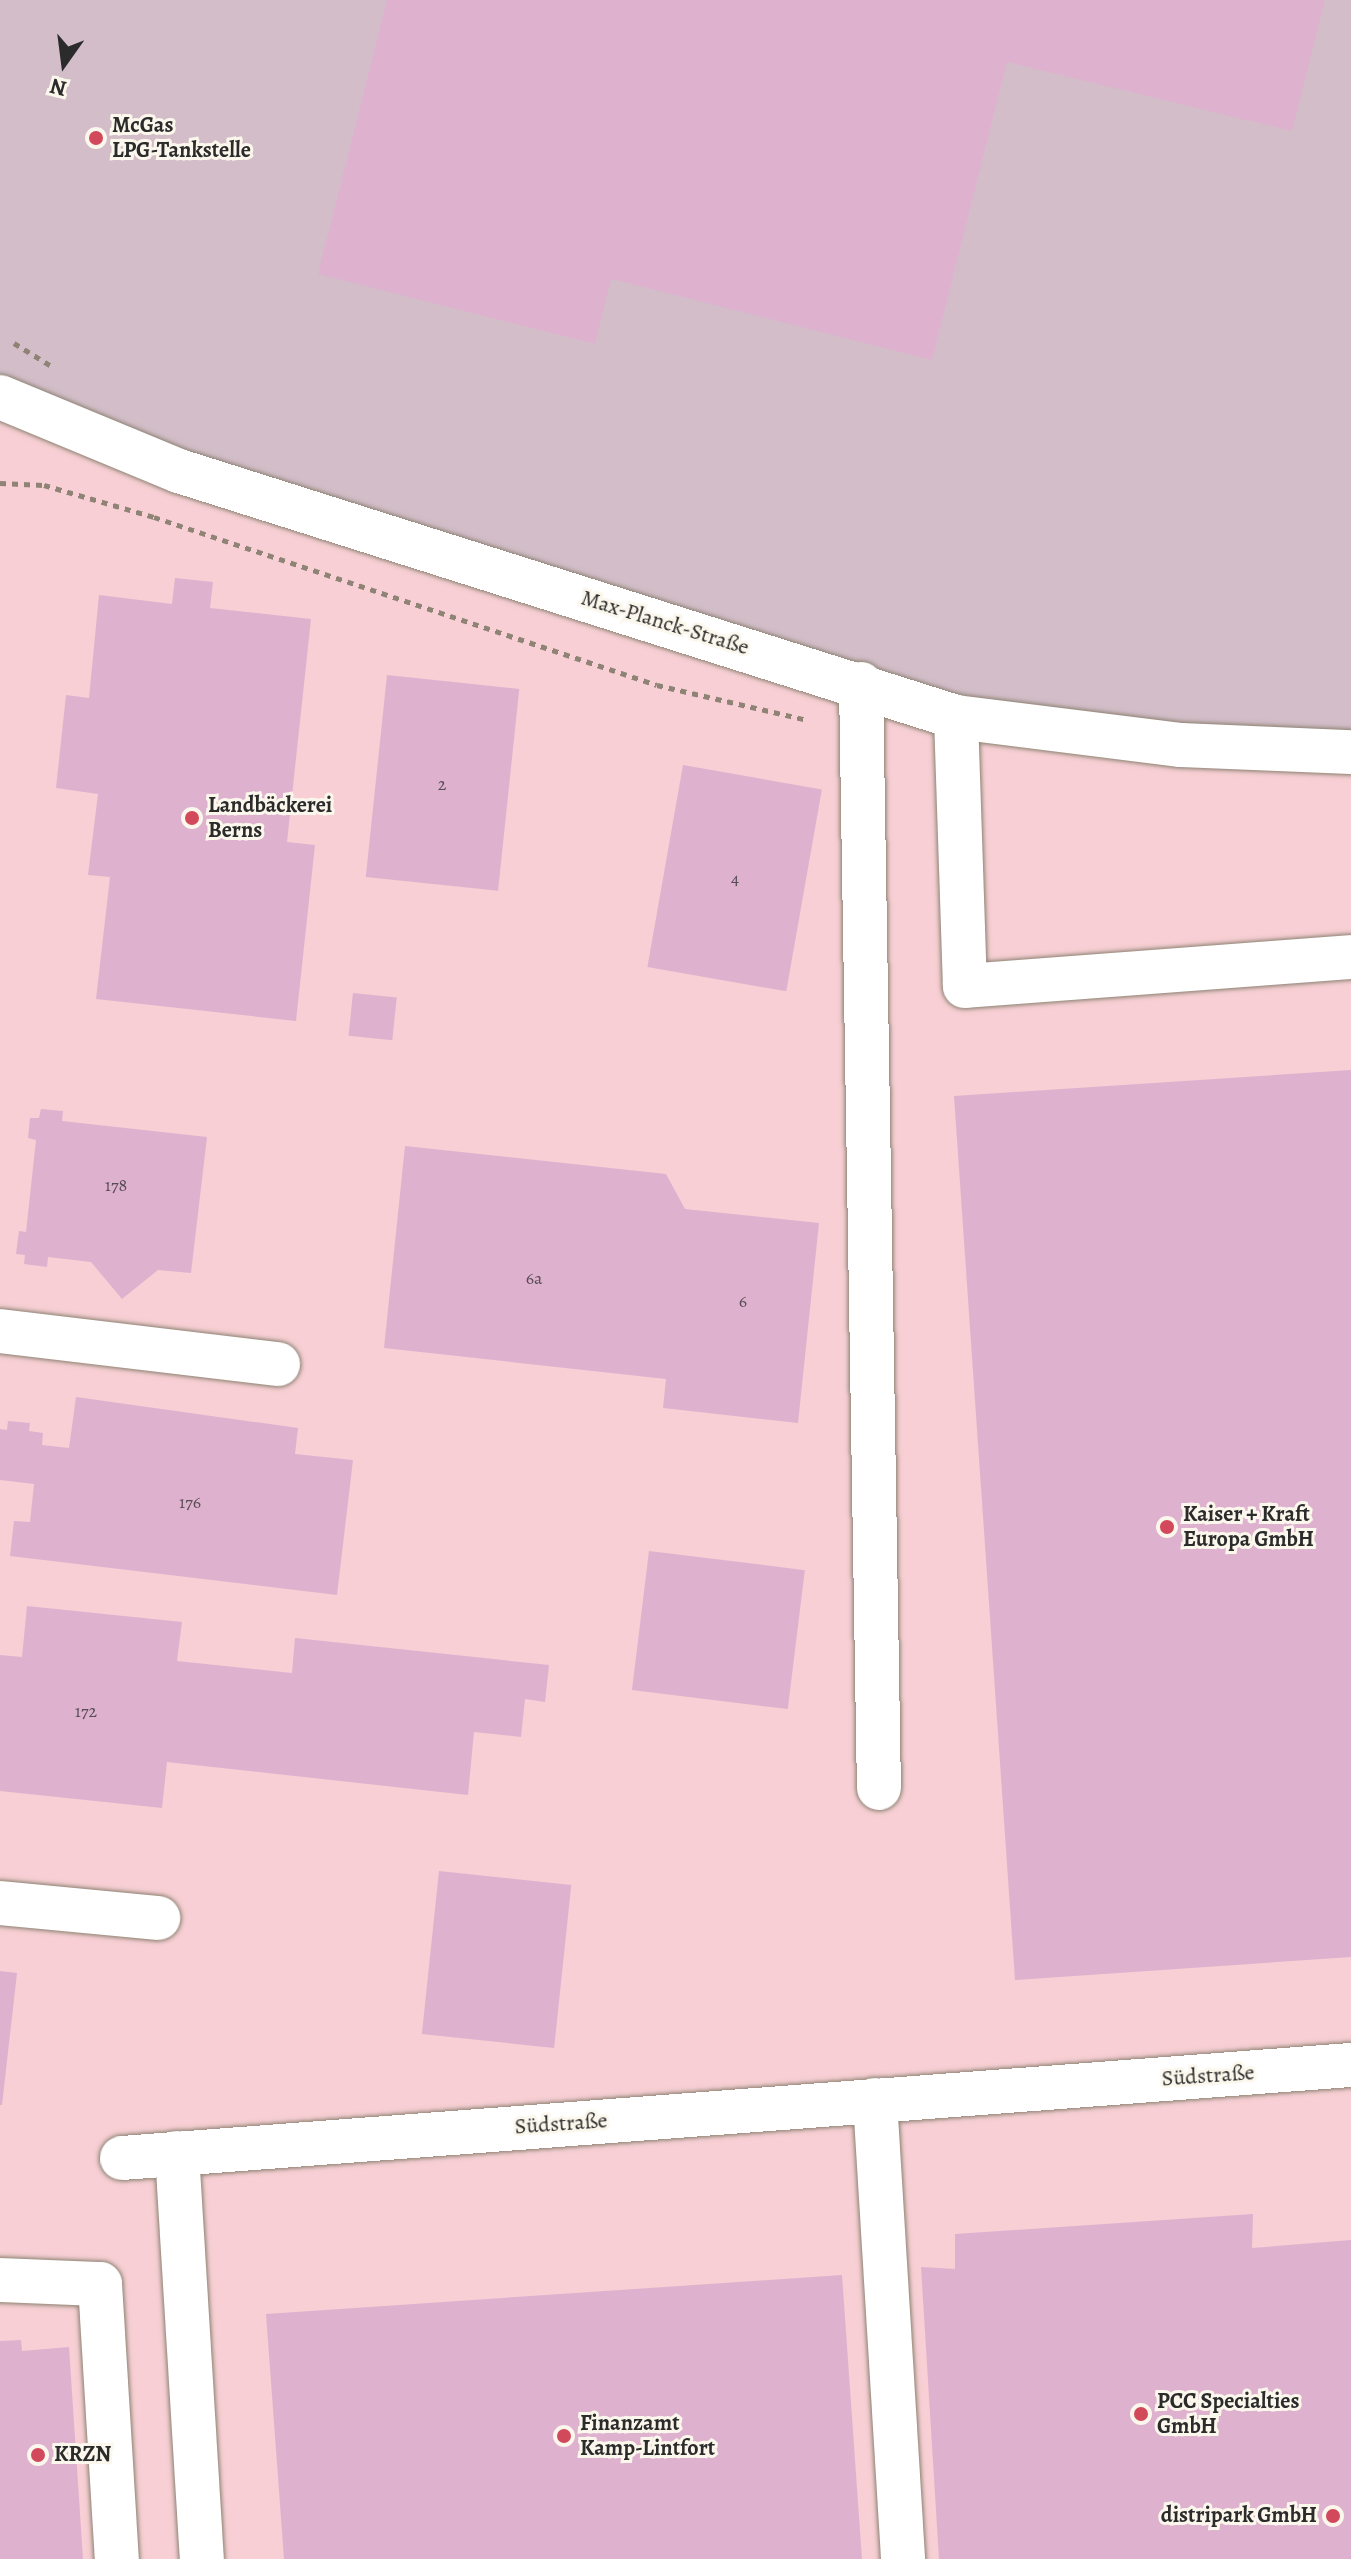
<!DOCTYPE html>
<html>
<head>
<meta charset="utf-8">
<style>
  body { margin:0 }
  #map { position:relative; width:1351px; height:2559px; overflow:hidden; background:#f2dbbd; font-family:Alegreya,serif }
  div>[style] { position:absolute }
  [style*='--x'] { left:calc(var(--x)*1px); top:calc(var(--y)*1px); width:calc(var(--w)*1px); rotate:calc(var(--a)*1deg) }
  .built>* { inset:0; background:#f7cfd4 }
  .industrial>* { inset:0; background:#d2bdc8 }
  .building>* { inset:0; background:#deb2cf; transform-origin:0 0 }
  .path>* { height:5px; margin-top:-2.5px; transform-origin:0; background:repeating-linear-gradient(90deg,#8e8374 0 6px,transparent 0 12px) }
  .roads { filter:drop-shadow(0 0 2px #8e8374) drop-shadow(0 0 2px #8e8374) }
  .minor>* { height:44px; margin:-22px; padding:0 22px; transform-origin:22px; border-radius:22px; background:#fff }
  .dots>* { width:22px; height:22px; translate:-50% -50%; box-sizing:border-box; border:4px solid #fbf7ec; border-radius:50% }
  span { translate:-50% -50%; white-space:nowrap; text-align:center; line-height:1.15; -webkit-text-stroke:6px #fbf7ec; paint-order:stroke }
  .number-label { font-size:18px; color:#584d54 }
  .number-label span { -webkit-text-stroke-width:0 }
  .poi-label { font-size:22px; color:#2b2b2b; font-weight:700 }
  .left { translate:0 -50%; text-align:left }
  .right { translate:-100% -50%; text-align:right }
  .street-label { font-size:22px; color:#2b2b2b }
  .north { position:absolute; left:24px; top:24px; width:80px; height:80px; -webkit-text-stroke:6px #fbf7ec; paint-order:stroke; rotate:194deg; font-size:22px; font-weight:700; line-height:32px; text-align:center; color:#2b2b2b }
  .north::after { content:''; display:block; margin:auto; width:28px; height:36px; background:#2b2b2b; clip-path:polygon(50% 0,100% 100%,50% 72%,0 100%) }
</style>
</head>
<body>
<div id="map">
  <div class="built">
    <i style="clip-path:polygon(0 397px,1351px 705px,1351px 2559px,0 2559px)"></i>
  </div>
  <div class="industrial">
    <i style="clip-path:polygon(0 0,1351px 0,1351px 752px,956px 717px,0 397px)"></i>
  </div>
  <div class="building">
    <i style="clip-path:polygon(387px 0,1325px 0,1292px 131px,1007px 62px,932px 360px,611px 279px,595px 344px,318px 274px)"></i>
    <i style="clip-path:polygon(175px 578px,213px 582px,210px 608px,311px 619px,287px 842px,315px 845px,296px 1021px,96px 999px,110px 877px,88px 875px,98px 794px,56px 788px,66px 695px,89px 698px,99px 595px,172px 604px)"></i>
    <i style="left:387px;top:675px;width:133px;height:203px;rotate:6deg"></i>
    <i style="left:683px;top:765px;width:141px;height:205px;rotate:10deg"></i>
    <i style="left:353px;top:993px;width:44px;height:43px;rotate:6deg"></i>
    <i style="clip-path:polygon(1351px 1070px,1351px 1957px,1015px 1980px,954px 1096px)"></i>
    <i style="clip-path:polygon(41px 1109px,63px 1111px,62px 1121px,207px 1137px,191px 1273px,158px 1270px,122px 1299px,91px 1262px,48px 1257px,47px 1267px,24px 1264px,25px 1255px,16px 1254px,19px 1231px,26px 1232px,36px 1140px,28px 1138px,30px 1118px,39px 1118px)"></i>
    <i style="clip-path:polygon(405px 1146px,666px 1174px,685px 1209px,819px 1223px,798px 1423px,663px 1408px,666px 1379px,384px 1348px)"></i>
    <i style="clip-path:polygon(76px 1397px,298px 1428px,295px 1454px,353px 1460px,337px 1595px,10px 1556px,14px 1521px,30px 1522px,34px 1484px,0 1480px,0 1429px,7px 1430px,8px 1421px,30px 1423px,29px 1431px,43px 1433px,42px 1445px,69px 1448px)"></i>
    <i style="left:649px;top:1551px;width:157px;height:140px;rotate:7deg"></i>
    <i style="clip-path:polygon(27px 1606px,182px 1622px,177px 1661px,292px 1673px,295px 1638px,549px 1665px,545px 1702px,525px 1699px,521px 1737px,474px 1732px,468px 1795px,167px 1762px,162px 1808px,0 1791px,0 1655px,22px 1657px)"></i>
    <i style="left:439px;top:1871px;width:133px;height:164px;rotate:6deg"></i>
    <i style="clip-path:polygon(0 1971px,17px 1973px,2px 2105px,0 2105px)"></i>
    <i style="clip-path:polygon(1253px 2214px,1252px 2248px,1351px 2240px,1351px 2559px,939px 2559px,921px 2267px,955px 2269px,955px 2234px)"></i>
    <i style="clip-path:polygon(842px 2275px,862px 2559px,284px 2559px,266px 2314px)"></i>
    <i style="clip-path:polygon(21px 2340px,22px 2351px,69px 2347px,83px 2559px,0 2559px,0 2341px)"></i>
  </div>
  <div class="path">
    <i style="--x:14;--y:343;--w:46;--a:31.6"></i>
    <i style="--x:0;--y:483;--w:44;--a:2.6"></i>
    <i style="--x:44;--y:485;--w:115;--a:16.2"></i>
    <i style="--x:154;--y:517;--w:530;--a:18.47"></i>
    <i style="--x:657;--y:685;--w:154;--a:13.1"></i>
  </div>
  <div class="roads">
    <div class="minor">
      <i style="--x:0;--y:397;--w:194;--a:22.5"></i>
      <i style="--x:179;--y:471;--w:815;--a:17.57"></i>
      <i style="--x:956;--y:717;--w:227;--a:7.1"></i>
      <i style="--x:1181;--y:745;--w:170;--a:2.4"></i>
      <i style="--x:861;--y:684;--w:1104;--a:89.07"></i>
      <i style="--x:956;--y:717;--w:269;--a:88.1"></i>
      <i style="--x:965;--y:986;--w:387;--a:-4.3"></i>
      <i style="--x:0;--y:1331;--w:280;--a:6.8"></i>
      <i style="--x:0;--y:1903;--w:159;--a:5.4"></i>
      <i style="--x:875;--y:2100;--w:460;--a:86.5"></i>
      <i style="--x:177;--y:2153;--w:407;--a:86.5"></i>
      <i style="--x:122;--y:2158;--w:1233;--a:-4.33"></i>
      <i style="--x:0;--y:2280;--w:100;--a:2.3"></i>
      <i style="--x:100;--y:2284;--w:276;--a:86.5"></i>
    </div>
  </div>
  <div class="dots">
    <i style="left:96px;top:138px;background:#d1495b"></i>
    <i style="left:192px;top:818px;background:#d1495b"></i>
    <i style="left:1167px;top:1527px;background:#d1495b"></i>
    <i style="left:1141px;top:2414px;background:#d1495b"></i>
    <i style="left:564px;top:2436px;background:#d1495b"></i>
    <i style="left:38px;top:2455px;background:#d1495b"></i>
    <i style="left:1333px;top:2516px;background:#d1495b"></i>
  </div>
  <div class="number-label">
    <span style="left:442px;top:784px">2</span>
    <span style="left:735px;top:878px">4</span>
    <span style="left:116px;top:1185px">178</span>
    <span style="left:534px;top:1278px">6a</span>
    <span style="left:743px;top:1301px">6</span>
    <span style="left:190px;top:1502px">176</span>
    <span style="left:86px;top:1711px">172</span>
  </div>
  <div class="poi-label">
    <span class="left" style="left:112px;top:138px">McGas<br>LPG-Tankstelle</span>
    <span class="left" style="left:208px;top:818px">Landbäckerei<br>Berns</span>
    <span class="left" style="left:1183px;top:1527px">Kaiser + Kraft<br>Europa GmbH</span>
    <span class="left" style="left:1157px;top:2414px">PCC Specialties<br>GmbH</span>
    <span class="left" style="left:580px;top:2436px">Finanzamt<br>Kamp-Lintfort</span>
    <span class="left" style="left:54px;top:2455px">KRZN</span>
    <span class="right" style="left:1317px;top:2516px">distripark GmbH</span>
  </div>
  <div class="street-label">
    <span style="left:665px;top:623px;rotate:17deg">Max-Planck-Straße</span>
    <span style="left:1208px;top:2076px;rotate:-4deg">Südstraße</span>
    <span style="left:561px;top:2124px;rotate:-4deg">Südstraße</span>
  </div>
  <div class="north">N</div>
</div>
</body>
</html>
